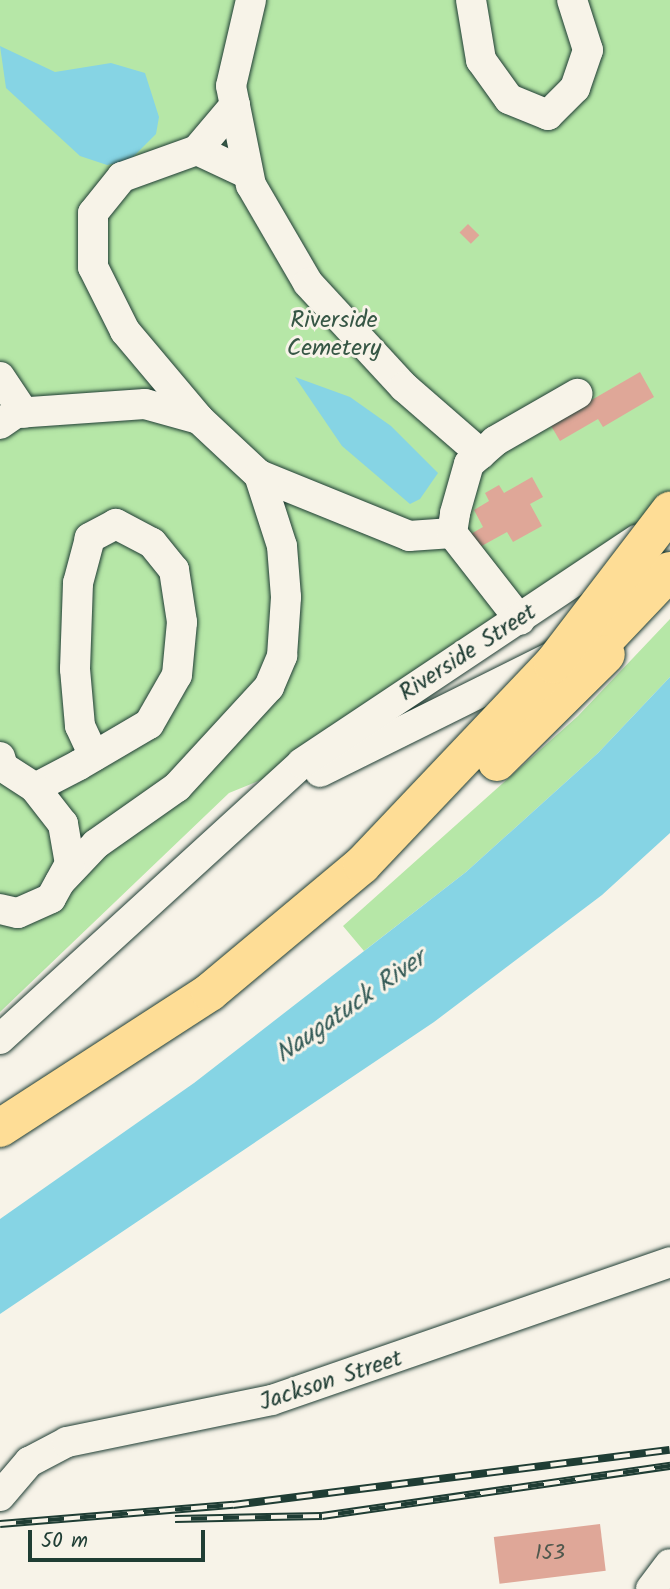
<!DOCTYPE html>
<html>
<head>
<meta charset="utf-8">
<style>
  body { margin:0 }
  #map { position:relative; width:670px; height:1589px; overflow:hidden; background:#f7f3e8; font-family:Kalam,sans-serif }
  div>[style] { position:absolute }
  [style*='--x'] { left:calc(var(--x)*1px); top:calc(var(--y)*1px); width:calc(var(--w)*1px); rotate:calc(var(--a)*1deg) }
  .green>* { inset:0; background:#b6e7a7 }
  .water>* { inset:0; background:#86d4e4 }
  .building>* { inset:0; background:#dfa798; transform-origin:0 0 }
  .roads { filter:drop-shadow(0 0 2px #1f3d34) drop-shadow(0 0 2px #1f3d34) }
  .minor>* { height:30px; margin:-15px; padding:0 15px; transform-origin:15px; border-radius:15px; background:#f7f3e8 }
  .rail>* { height:8px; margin-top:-4px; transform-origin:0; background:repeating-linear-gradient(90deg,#f7f3e8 0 16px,#1f3d34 0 32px); box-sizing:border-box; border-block:2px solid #1f3d34 }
  .bridges { filter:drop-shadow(0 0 2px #1f3d34) drop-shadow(0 0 2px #1f3d34) }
  .highway-bridge>* { height:38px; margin:-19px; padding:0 19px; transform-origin:19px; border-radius:19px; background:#fedd96 }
  span { translate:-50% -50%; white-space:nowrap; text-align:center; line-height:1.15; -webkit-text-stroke:6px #f7f3e8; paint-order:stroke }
  .number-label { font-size:21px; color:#4f584d }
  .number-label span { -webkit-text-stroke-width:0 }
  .park-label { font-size:24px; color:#365645 }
  .street-label { font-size:24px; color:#1f3d34 }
  .water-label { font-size:26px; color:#345b57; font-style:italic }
  .scale { position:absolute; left:28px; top:1530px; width:177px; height:32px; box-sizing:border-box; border:4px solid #1f3d34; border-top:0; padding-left:9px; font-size:21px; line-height:24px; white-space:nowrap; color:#1f3d34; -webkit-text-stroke:5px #f7f3e8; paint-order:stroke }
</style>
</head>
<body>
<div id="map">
  <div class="green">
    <i style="clip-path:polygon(0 0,670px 0,670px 495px,621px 563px,302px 763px,229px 793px,0 1012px)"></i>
    <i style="clip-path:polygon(670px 619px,670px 677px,598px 753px,466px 872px,364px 951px,343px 926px,578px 716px)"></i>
  </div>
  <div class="water">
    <i style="clip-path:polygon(0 46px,55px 72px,111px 63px,145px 73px,159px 117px,156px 134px,129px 161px,107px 165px,80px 156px,6px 88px)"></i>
    <i style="clip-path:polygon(295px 377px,350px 397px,391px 426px,438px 473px,420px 499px,410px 504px,342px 446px)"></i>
    <i style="clip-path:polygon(670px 677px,670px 833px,602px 895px,434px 1022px,0 1314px,0 1219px,194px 1083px,466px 872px,598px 753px)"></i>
  </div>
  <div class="building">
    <i style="left:468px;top:224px;width:16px;height:12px;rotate:45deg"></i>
    <i style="clip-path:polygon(640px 372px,654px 397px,603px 427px,598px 419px,560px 441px,550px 424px)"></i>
    <i style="clip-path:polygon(532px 477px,543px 497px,530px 504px,542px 526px,513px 542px,507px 532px,478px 548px,469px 535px,483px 527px,474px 510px,489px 501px,485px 493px,499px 485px,504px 493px)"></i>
    <i style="left:600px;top:1524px;width:47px;height:107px;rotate:83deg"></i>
  </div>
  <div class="roads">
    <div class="minor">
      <i style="--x:251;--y:0;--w:88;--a:103.1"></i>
      <i style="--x:231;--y:86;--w:101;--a:78.6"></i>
      <i style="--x:251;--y:185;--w:113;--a:59.8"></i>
      <i style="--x:308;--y:283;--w:142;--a:47.3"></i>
      <i style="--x:404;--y:387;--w:102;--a:41"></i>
      <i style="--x:471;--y:0;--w:61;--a:80.5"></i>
      <i style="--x:481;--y:60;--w:48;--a:54.3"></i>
      <i style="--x:509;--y:99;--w:42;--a:22.3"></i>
      <i style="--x:548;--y:115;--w:38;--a:-45"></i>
      <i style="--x:575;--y:88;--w:40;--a:-71.1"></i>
      <i style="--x:588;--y:50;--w:52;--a:-107.7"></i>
      <i style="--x:197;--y:150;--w:59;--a:-49.8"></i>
      <i style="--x:248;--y:174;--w:56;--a:-154.8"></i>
      <i style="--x:197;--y:150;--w:80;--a:160.2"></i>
      <i style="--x:122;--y:177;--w:46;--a:128.9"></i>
      <i style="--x:93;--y:213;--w:54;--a:90"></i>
      <i style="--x:93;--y:267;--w:72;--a:63.4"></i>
      <i style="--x:125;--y:331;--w:115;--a:49.9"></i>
      <i style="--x:199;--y:419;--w:82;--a:43"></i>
      <i style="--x:259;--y:475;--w:162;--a:22.1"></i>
      <i style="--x:409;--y:536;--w:43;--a:-4"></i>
      <i style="--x:0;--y:377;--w:43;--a:56.3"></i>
      <i style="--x:0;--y:424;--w:19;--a:-35"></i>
      <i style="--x:16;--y:413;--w:129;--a:-4"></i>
      <i style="--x:145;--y:404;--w:56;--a:15.5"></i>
      <i style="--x:520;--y:620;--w:110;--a:-128"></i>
      <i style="--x:452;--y:533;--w:20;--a:-81"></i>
      <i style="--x:455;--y:513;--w:51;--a:-74.1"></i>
      <i style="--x:469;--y:464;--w:35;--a:-41"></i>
      <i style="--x:495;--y:441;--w:95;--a:-29.8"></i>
      <i style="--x:0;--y:757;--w:10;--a:73"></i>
      <i style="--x:3;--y:767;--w:38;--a:33"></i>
      <i style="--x:35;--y:788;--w:50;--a:-27.6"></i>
      <i style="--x:79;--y:765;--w:81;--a:-30.4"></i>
      <i style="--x:149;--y:724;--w:56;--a:-60.3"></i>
      <i style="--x:177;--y:675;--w:53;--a:-84.6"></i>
      <i style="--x:182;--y:622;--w:53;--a:-98.7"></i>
      <i style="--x:174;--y:570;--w:35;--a:-129"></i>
      <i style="--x:152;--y:543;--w:41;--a:-152.2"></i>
      <i style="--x:116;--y:524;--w:30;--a:152"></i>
      <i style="--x:90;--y:538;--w:47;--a:104.9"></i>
      <i style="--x:78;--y:583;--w:86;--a:92"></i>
      <i style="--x:75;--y:669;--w:57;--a:85"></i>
      <i style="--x:80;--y:726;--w:33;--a:65"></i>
      <i style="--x:320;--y:772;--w:261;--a:-26.4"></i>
      <i style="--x:60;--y:882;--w:52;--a:-46.5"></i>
      <i style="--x:96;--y:844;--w:99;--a:-35.1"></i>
      <i style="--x:177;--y:787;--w:136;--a:-47.4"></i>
      <i style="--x:269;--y:687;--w:34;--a:-67"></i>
      <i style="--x:282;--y:656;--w:59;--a:-86.1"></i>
      <i style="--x:286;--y:597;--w:51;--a:-94.5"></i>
      <i style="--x:282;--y:546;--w:75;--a:-107.9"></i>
      <i style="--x:0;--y:909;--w:18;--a:13"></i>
      <i style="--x:18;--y:913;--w:36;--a:-24"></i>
      <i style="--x:51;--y:898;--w:39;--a:-61"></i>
      <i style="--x:70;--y:864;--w:41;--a:-99.9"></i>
      <i style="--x:63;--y:824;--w:46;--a:-127.9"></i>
      <i style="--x:0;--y:1039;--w:409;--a:-42.4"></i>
      <i style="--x:302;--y:763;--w:402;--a:-33.7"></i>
      <i style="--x:0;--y:1496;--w:45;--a:-49.5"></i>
      <i style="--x:29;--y:1462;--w:43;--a:-27.8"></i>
      <i style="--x:67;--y:1442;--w:209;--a:-11.6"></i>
      <i style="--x:272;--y:1400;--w:421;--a:-19.1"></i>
      <i style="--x:651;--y:1589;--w:31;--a:-53"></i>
    </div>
  </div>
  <div class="rail">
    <i style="--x:175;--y:1519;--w:147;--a:-1.2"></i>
    <i style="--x:322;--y:1516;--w:352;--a:-8.2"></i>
    <i style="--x:0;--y:1524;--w:234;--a:-4.7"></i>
    <i style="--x:233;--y:1505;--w:440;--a:-7.2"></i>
  </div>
  <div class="bridges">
    <div class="highway-bridge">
      <i style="--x:580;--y:666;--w:131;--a:-46.5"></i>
      <i style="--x:497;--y:762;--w:153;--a:-44.7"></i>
      <i style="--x:0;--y:1128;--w:250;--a:-32.9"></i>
      <i style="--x:210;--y:992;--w:198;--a:-39.9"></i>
      <i style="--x:362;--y:865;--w:277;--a:-46.5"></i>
      <i style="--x:553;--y:664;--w:193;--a:-52.6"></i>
    </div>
  </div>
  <div class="number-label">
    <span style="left:550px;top:1554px">153</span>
  </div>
  <div class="park-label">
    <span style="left:334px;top:335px">Riverside<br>Cemetery</span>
  </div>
  <div class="street-label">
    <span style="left:468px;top:653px;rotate:-33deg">Riverside Street</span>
    <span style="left:331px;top:1381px;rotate:-18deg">Jackson Street</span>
  </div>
  <div class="water-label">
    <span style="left:351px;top:1008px;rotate:-35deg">Naugatuck River</span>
  </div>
  <div class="scale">50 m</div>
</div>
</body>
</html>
